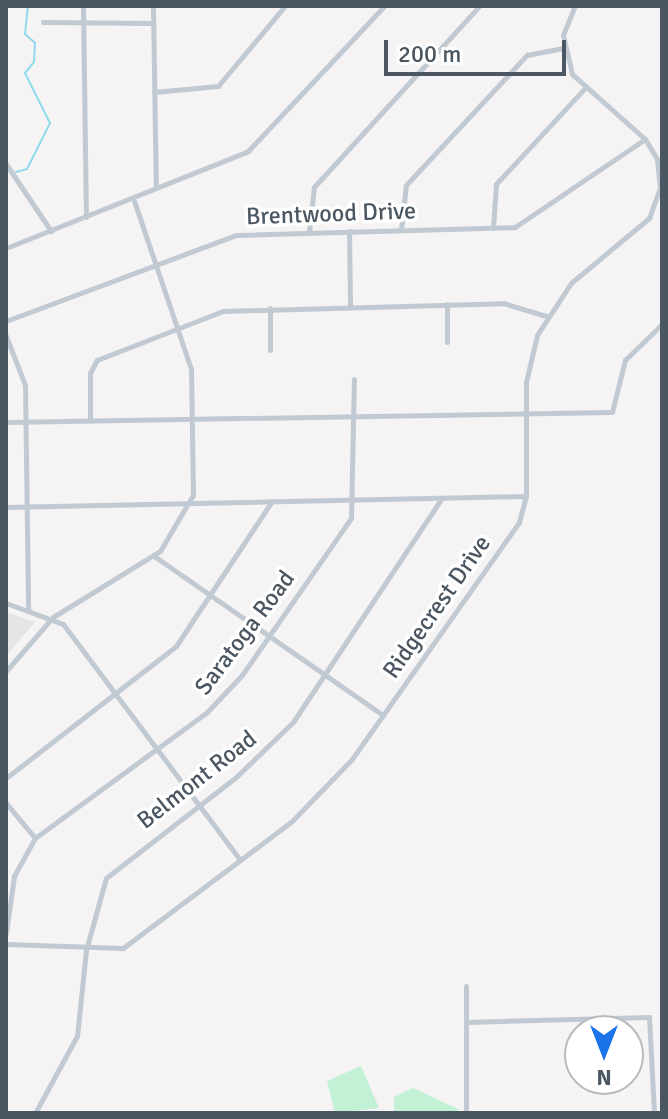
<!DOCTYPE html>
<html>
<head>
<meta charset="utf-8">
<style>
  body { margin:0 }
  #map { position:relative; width:668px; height:1119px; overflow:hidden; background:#f5f3f3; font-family:Signika,sans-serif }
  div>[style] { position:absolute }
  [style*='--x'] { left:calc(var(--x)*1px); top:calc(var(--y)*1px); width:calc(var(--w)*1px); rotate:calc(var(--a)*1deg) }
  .education>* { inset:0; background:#e6e4e5 }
  .green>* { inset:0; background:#c3f1d5 }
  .stream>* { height:2px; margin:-1px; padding:0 1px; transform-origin:1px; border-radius:1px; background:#90daee }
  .minor>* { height:5px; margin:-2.5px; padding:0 2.5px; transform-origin:2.5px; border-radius:2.5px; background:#c1cad2 }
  span { translate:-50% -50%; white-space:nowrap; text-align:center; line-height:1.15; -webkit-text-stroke:7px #fff; paint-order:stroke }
  .street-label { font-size:24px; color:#4a5661 }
  .frame { position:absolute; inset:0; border:8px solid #4a5661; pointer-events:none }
  .north { position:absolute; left:564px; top:1015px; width:80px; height:80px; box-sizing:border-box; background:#fff; border:2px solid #b7bbc0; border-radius:50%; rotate:180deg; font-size:22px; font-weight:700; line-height:32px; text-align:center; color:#4a5661 }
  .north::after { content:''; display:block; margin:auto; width:28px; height:36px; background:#1a73e8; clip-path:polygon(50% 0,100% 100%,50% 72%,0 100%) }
  .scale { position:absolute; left:384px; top:40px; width:182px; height:36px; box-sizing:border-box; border:4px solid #4a5661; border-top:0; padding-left:10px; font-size:24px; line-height:28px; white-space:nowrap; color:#4a5661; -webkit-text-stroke:6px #fff; paint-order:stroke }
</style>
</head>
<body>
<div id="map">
  <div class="education">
    <i style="clip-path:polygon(6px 612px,35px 622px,6px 656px)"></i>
  </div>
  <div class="green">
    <i style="clip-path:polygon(361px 1066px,379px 1108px,335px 1113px,327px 1081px)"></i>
    <i style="clip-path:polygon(413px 1088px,458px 1109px,458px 1113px,394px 1113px,394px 1097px)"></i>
  </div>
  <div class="stream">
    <i style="--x:16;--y:172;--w:11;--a:-15"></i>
    <i style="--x:27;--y:169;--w:51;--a:-63.4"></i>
    <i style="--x:50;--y:123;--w:56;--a:-116.6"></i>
    <i style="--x:25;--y:73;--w:14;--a:-51"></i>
    <i style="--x:34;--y:62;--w:19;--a:-87"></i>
    <i style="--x:35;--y:43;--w:13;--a:-138"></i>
    <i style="--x:25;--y:34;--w:28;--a:-84"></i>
  </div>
  <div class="minor">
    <i style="--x:83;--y:6;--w:211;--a:89.2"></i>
    <i style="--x:153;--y:6;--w:181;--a:89.1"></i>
    <i style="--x:43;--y:22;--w:109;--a:0.5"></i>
    <i style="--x:154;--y:92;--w:64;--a:-5.4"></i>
    <i style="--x:218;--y:86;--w:104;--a:-50.1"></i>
    <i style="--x:6;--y:164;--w:81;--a:56.1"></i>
    <i style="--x:493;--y:228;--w:44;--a:-86.1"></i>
    <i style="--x:496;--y:184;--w:131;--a:-47.2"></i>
    <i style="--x:401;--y:230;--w:45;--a:-83.7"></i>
    <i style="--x:406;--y:185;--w:178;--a:-47.1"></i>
    <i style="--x:527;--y:55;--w:38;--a:-11"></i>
    <i style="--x:349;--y:231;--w:75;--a:89.2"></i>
    <i style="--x:309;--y:232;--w:45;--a:-83.7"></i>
    <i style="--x:314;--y:187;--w:245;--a:-47.6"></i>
    <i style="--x:6;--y:248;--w:261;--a:-21.8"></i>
    <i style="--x:248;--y:151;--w:199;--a:-46.8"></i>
    <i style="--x:447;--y:304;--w:38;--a:90"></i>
    <i style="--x:270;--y:308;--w:42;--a:90"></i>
    <i style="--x:6;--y:321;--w:246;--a:-20.5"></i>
    <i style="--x:236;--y:235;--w:279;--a:-1.6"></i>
    <i style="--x:515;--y:227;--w:157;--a:-34.1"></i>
    <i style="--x:6;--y:336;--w:53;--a:68.8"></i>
    <i style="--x:25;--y:385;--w:224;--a:89.2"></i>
    <i style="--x:90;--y:420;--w:47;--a:-90"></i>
    <i style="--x:90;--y:373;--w:15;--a:-62"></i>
    <i style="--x:97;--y:360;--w:135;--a:-21.3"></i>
    <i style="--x:223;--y:311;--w:280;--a:-1.6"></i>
    <i style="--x:503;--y:303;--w:45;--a:16.8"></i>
    <i style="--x:6;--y:422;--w:606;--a:-0.95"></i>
    <i style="--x:612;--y:412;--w:54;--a:-76"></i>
    <i style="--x:625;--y:360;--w:52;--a:-44.2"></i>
    <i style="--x:6;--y:507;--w:520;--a:-1.21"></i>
    <i style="--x:154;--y:556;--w:279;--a:34.8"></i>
    <i style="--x:6;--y:603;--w:61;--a:20.2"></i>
    <i style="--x:63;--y:624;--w:295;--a:53.1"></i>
    <i style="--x:6;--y:671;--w:72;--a:-49"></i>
    <i style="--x:53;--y:617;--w:126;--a:-31.7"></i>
    <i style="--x:160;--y:551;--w:65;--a:-59.5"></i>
    <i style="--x:193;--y:495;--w:126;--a:-90.9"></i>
    <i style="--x:191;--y:369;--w:177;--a:-108.7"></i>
    <i style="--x:6;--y:778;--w:215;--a:-37.8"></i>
    <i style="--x:176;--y:646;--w:174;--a:-56.5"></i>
    <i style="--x:6;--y:803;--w:45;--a:50.4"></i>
    <i style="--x:6;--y:933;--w:58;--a:-82"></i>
    <i style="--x:14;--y:876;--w:43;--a:-61.1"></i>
    <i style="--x:35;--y:838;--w:213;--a:-36.2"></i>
    <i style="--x:207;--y:712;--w:51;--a:-46.6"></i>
    <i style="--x:242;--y:675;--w:191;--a:-55.2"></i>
    <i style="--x:351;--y:518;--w:139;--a:-88.8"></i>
    <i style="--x:6;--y:944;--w:117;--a:2"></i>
    <i style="--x:123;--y:948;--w:211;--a:-36.9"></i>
    <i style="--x:292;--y:821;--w:86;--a:-45.9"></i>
    <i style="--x:352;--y:759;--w:290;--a:-54.8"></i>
    <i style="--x:519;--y:522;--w:27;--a:-75"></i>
    <i style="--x:526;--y:496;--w:114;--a:-90"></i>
    <i style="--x:526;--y:382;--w:48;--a:-76.8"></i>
    <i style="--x:537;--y:335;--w:62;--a:-56.8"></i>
    <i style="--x:571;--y:283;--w:102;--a:-39.8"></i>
    <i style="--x:649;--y:218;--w:32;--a:-70"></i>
    <i style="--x:660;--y:188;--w:29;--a:-96"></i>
    <i style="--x:657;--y:159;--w:23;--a:-121"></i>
    <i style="--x:645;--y:139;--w:98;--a:-138.3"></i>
    <i style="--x:572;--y:74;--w:40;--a:-103"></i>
    <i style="--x:563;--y:35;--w:31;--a:-68"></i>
    <i style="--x:467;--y:1022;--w:182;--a:-1.6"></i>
    <i style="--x:649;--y:1017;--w:96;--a:87"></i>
    <i style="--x:35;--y:1113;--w:88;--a:-61.4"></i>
    <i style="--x:77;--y:1036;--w:86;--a:-84"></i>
    <i style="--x:86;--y:950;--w:75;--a:-74.5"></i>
    <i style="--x:106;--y:878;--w:163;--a:-37.8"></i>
    <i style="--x:235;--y:778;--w:81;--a:-44"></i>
    <i style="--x:293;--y:722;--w:269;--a:-56.4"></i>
    <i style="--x:466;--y:1113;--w:127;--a:-90"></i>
  </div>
  <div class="street-label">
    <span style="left:331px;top:214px;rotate:-2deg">Brentwood Drive</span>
    <span style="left:437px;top:607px;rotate:-55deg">Ridgecrest Drive</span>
    <span style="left:245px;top:633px;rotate:-53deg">Saratoga Road</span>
    <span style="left:197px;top:780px;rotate:-38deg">Belmont Road</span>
  </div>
  <div class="frame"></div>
  <div class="north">N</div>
  <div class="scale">200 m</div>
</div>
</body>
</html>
